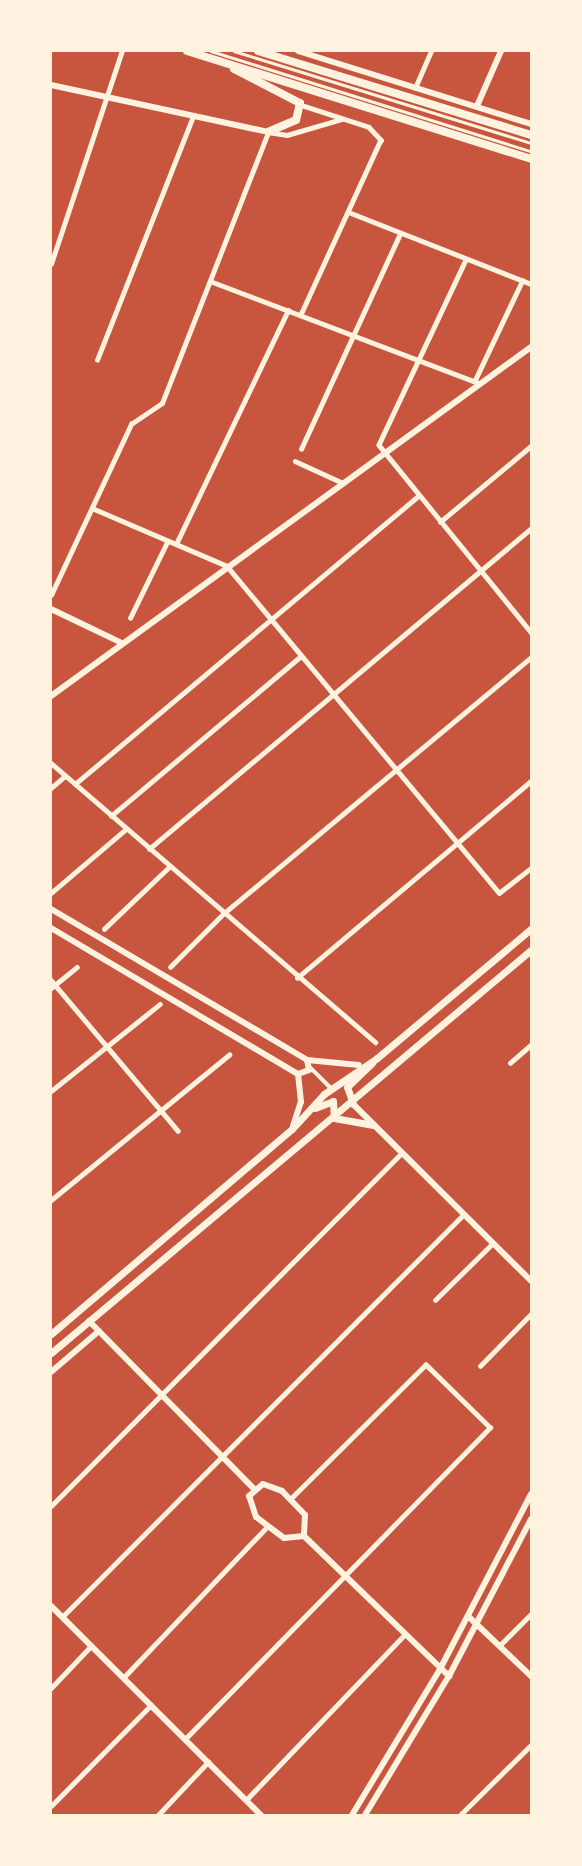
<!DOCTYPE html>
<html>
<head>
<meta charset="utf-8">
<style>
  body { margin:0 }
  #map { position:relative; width:582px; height:1866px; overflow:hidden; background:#c8553d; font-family:"Open Sans",sans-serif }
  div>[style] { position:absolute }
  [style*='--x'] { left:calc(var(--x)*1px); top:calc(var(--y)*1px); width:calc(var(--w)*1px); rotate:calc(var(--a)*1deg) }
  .service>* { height:2.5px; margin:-1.25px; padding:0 1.25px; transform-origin:1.25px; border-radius:1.25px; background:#fff3e0 }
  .pedestrian>* { height:3.5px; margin:-1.75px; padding:0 1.75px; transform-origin:1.75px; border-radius:1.75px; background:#fff3e0 }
  .minor>* { height:4.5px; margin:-2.25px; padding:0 2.25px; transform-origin:2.25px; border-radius:2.25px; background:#fff3e0 }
  .tertiary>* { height:6px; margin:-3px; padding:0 3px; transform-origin:3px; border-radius:3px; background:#fff3e0 }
  .secondary>* { height:6px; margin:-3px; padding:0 3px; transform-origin:3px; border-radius:3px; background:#fff3e0 }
  .primary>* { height:7px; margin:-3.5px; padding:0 3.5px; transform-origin:3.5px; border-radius:3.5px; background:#fff3e0 }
  .trunk>* { height:8px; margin:-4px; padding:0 4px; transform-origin:4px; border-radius:4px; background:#fff3e0 }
  span { translate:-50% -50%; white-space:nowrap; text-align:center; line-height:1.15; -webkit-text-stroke:6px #fff3e0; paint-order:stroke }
  .frame { position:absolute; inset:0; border:52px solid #fff3e0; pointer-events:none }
</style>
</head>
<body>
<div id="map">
  <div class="service">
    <i style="--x:211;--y:51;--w:335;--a:17.4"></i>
    <i style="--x:234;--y:51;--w:311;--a:17.2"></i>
  </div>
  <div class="pedestrian">
    <i style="--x:310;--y:1067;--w:30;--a:45"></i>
  </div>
  <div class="minor">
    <i style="--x:415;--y:88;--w:40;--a:-66.6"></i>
    <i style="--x:301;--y:105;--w:71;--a:17.9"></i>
    <i style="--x:369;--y:127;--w:18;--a:47"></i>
    <i style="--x:381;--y:140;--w:192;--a:114.6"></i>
    <i style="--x:351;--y:213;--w:193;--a:21.5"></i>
    <i style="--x:466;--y:260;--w:204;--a:115.2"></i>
    <i style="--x:379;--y:445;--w:241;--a:50.9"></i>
    <i style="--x:51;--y:264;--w:225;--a:-71.6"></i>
    <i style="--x:210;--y:281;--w:288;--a:20.8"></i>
    <i style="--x:97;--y:360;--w:262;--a:-68.5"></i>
    <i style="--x:475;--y:380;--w:110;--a:-64.6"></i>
    <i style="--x:301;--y:449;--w:237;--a:-65.3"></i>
    <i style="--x:295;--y:461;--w:53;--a:24.6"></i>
    <i style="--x:92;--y:508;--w:147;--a:23.2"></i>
    <i style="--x:227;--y:566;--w:425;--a:50.2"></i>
    <i style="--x:499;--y:893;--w:41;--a:-38"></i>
    <i style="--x:440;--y:522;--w:119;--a:-39.9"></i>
    <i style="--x:177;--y:542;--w:257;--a:-64.4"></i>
    <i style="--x:51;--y:595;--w:189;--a:-64.9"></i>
    <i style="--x:131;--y:424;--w:37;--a:-34"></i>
    <i style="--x:162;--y:403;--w:291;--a:-68.6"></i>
    <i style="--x:268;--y:132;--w:19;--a:9"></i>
    <i style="--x:287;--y:135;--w:57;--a:-16.2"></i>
    <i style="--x:130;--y:618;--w:85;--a:-64"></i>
    <i style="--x:51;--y:763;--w:428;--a:40.7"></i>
    <i style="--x:75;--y:784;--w:449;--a:-40"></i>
    <i style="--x:51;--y:788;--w:18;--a:-41"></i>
    <i style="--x:111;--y:816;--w:247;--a:-40.1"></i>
    <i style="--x:149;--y:849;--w:498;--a:-40"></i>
    <i style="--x:51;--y:893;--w:99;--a:-40.5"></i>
    <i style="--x:104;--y:929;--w:90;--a:-43.6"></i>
    <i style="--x:170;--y:967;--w:75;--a:-45"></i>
    <i style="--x:223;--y:914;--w:401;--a:-39.8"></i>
    <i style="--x:297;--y:978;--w:306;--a:-40.1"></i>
    <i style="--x:51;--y:980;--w:197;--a:49.9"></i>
    <i style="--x:51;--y:988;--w:33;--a:-39"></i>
    <i style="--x:510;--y:1063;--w:28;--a:-41"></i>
    <i style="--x:51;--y:1091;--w:139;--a:-38.6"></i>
    <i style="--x:51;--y:1200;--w:230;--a:-39.2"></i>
    <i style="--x:435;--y:1300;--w:81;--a:-44.5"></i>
    <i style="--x:480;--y:1366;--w:73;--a:-45.6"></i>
    <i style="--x:51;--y:1506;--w:498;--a:-45.2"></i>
    <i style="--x:62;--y:1617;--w:569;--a:-45.07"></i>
    <i style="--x:500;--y:1645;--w:44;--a:-45"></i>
    <i style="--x:123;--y:1678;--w:209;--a:-46.4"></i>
    <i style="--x:51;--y:1688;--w:58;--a:-46.4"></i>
    <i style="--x:185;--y:1739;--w:436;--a:-45.6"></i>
    <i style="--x:490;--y:1428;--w:90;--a:-135.5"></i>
    <i style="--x:426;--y:1365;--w:190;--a:135.2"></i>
    <i style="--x:246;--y:1800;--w:230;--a:-46.2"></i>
    <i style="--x:51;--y:1806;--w:142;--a:-45.3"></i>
    <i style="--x:158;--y:1815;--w:73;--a:-46.7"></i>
    <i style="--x:460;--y:1815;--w:100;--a:-44.6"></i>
  </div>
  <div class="tertiary">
    <i style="--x:51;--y:85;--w:222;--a:12.2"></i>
    <i style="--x:477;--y:106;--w:60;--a:-66.4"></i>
    <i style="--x:51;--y:609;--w:76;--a:25.6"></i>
    <i style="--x:89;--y:1321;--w:234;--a:45.5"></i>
    <i style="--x:51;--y:1372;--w:63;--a:-40.5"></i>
    <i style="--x:263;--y:1484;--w:20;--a:20"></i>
    <i style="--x:282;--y:1491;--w:33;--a:46"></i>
    <i style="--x:305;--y:1515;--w:21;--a:93"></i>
    <i style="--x:304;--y:1536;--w:20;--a:174"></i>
    <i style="--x:284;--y:1538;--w:35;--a:-143"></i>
    <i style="--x:256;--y:1517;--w:22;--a:-108"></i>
    <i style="--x:249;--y:1496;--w:18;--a:-41"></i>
    <i style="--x:304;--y:1536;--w:202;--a:44"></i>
    <i style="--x:51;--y:1606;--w:296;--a:44.9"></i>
    <i style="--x:469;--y:1617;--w:86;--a:43.6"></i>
  </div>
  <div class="secondary">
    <i style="--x:298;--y:51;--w:244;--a:17.4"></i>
    <i style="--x:51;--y:696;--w:593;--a:-36.02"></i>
    <i style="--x:51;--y:909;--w:297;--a:30.5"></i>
    <i style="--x:307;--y:1060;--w:52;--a:5.5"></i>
    <i style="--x:51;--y:928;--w:287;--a:30.6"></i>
    <i style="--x:298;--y:1074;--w:12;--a:-20"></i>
    <i style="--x:309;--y:1070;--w:10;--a:-101"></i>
    <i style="--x:353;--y:1104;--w:251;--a:44.8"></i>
    <i style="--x:293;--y:1126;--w:25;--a:-72"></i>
    <i style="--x:301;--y:1102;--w:28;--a:-96"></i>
    <i style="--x:352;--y:1815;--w:170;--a:-58.9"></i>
    <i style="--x:440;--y:1669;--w:197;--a:-62.5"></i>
    <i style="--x:365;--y:1815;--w:162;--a:-58.9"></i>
    <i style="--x:449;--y:1676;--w:177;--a:-62.4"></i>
  </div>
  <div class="primary">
    <i style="--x:353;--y:1104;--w:18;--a:-109"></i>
    <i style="--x:347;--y:1087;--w:35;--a:-44"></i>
    <i style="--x:315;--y:1108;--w:19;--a:-21"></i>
    <i style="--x:333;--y:1101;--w:17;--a:87"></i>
    <i style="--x:334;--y:1118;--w:40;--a:10"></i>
    <i style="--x:51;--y:1334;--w:316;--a:-40.4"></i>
    <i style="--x:292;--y:1129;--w:47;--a:-47.6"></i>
    <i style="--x:324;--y:1094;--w:64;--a:-34.2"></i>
    <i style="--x:377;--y:1058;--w:201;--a:-40"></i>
    <i style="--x:51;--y:1353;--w:627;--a:-40.02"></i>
  </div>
  <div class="trunk">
    <i style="--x:187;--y:51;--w:361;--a:17.4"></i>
    <i style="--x:258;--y:51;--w:286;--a:17.1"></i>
    <i style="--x:234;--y:69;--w:74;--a:27.3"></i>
    <i style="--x:300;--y:103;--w:17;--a:103"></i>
    <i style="--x:296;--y:120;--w:30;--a:157"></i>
  </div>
  <div class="frame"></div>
</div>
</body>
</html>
